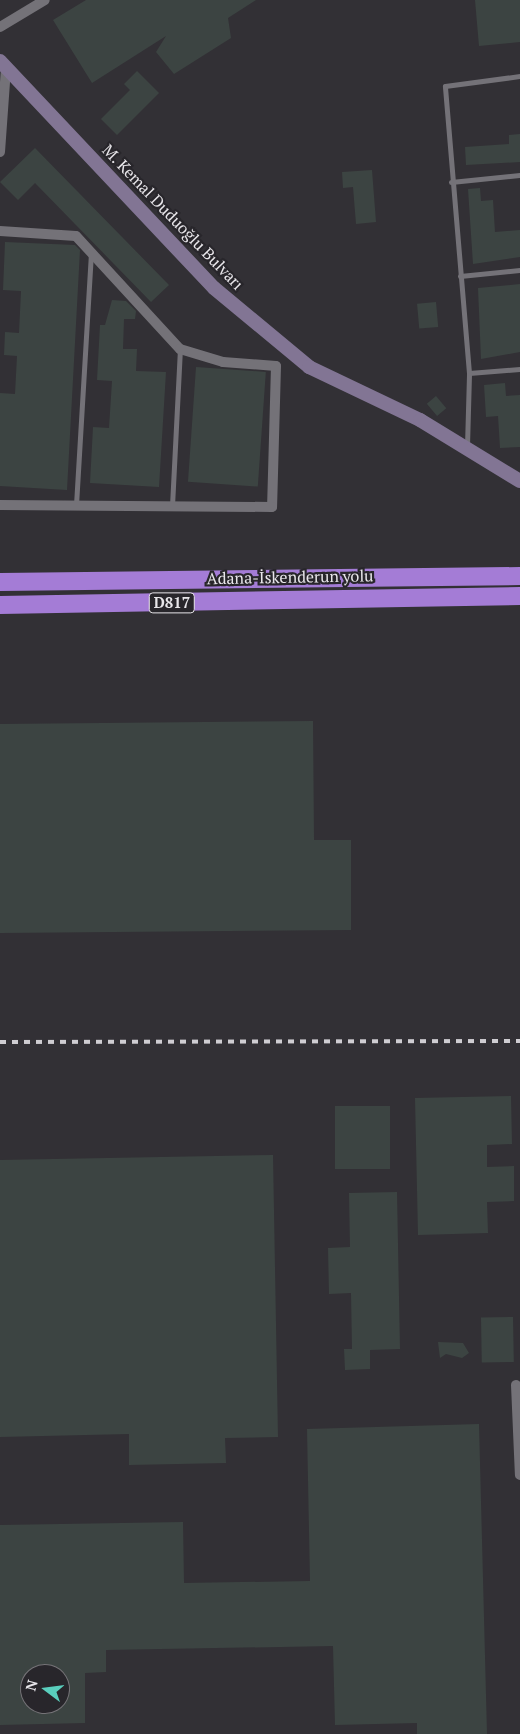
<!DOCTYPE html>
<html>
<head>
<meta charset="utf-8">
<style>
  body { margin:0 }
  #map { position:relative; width:520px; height:1734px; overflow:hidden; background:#323035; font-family:"PT Serif",serif }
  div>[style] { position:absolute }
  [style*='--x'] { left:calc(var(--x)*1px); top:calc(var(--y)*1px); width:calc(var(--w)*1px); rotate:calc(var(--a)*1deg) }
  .building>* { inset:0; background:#3c4442; transform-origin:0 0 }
  .lane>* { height:5px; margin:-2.5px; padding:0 2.5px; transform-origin:2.5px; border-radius:2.5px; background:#747278 }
  .street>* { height:10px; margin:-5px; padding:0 5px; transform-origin:5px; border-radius:5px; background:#747278 }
  .secondary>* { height:14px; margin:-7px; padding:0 7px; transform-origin:7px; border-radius:7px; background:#827594 }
  .highway>* { height:18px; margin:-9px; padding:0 9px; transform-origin:9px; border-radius:9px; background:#a47cd6 }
  .rail>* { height:4px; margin-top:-2px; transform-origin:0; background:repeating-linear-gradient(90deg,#cfcdd2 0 6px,transparent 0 12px) }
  span { translate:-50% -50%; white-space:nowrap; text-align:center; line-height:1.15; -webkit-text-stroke:4.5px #28262b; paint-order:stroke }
  .shield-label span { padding:1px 4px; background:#28262b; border:1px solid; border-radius:4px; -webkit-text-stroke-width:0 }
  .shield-label { font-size:15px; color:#e8e6ea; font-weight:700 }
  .street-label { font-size:16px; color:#e8e6ea }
  .north { position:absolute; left:20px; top:1664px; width:50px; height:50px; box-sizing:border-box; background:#28262b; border:1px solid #757377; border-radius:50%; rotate:285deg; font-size:14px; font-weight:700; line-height:20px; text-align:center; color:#e8e6ea }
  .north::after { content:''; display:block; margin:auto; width:18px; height:22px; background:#5acebd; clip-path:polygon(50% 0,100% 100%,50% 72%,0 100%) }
</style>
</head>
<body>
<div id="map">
  <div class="building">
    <i style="clip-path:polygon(86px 0,256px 0,228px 18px,231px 38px,174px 74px,156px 52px,166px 36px,92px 83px,53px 20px)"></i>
    <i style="clip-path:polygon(475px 0,520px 0,520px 42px,479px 46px)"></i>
    <i style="clip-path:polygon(137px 71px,159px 93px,117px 135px,101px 119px,130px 90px,124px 84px)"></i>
    <i style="clip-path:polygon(520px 134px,520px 162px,466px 165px,465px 147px,509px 144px,509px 135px)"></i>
    <i style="clip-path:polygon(35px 148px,169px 285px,151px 302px,35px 183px,18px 200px,0 182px)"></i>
    <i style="clip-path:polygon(372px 170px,376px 222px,356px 224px,353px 187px,343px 188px,342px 172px)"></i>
    <i style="clip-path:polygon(480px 188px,481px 201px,493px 200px,495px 232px,520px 230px,520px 257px,473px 264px,468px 189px)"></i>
    <i style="clip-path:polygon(5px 242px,75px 245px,80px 250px,67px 490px,0 486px,0 393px,15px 394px,17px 356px,4px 355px,5px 332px,19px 333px,21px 291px,3px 290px)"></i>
    <i style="clip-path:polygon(520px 284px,520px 352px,481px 359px,478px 288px)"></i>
    <i style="clip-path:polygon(112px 300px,126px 301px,136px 311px,135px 319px,124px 319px,123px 349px,137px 349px,136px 371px,166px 372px,159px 487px,90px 483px,93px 427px,109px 428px,112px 381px,97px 380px,100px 325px,105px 325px)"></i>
    <i style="left:436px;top:302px;width:25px;height:19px;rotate:85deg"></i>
    <i style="left:196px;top:367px;width:70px;height:115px;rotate:4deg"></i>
    <i style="clip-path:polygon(505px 383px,506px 396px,520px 395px,520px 447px,500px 448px,498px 416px,486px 417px,484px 385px)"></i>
    <i style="left:436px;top:396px;width:16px;height:12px;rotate:50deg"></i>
    <i style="clip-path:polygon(313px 721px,314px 840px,351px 840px,351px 930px,0 933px,0 724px)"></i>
    <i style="clip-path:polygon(511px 1096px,512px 1144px,487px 1145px,487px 1167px,514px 1166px,514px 1201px,487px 1202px,488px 1233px,418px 1235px,415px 1098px)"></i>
    <i style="left:390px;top:1106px;width:63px;height:55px;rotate:90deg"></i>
    <i style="clip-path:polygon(273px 1155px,278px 1437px,225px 1438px,226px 1463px,129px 1465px,129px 1434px,0 1437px,0 1160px)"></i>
    <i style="clip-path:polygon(397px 1192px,400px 1349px,370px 1350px,370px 1369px,345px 1370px,344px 1349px,352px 1349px,351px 1293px,329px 1294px,328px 1248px,350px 1247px,349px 1193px)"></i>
    <i style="left:513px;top:1317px;width:45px;height:32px;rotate:89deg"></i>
    <i style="clip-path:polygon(438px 1342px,463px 1343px,469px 1353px,462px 1358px,446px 1354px,440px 1358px)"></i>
    <i style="clip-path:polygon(evenodd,479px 1424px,487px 1734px,417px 1734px,417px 1723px,335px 1725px,333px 1646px,106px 1650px,106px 1672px,85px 1673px,85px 1723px,0 1725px,0 1525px,183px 1522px,184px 1583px,310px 1581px,307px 1429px,479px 1424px,30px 1674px,60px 1674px,60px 1704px,30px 1704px,30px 1674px)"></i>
  </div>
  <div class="lane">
    <i style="--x:451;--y:182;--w:69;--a:-5.8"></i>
    <i style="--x:460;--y:276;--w:60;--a:-5.7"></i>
    <i style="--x:469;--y:373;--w:51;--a:-4.5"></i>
    <i style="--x:467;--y:446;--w:73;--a:-88.4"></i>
    <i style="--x:469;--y:373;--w:288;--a:-94.8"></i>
    <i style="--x:445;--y:86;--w:76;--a:-7.6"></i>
    <i style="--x:76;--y:505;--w:251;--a:-86.6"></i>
    <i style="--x:172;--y:506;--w:157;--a:-87.1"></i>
  </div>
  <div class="street">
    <i style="--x:0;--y:27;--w:52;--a:-31"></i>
    <i style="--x:0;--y:152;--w:84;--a:-85.9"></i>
    <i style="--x:0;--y:231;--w:76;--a:3.8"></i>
    <i style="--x:76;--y:236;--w:154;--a:47.4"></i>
    <i style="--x:180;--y:349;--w:45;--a:16.8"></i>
    <i style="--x:223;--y:362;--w:53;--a:4.3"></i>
    <i style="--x:276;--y:366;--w:141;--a:91.6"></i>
    <i style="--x:272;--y:507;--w:272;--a:-179.6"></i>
    <i style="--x:516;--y:1385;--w:90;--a:87.5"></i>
  </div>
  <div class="secondary">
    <i style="--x:0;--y:61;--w:312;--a:46.7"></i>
    <i style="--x:214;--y:288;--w:124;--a:39.7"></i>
    <i style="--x:309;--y:367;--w:123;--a:25.5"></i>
    <i style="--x:420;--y:420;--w:117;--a:31.4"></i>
  </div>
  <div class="highway">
    <i style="--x:0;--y:582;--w:520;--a:-0.66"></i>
    <i style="--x:0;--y:605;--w:520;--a:-0.99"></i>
  </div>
  <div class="rail">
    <i style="--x:0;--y:1042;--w:520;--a:-0.11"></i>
  </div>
  <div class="shield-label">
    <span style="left:172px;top:603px">D817</span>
  </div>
  <div class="street-label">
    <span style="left:173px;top:217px;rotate:46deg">M. Kemal Duduoğlu Bulvarı</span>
    <span style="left:290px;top:577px;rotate:-1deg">Adana-İskenderun yolu</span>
  </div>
  <div class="north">N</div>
</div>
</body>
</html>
